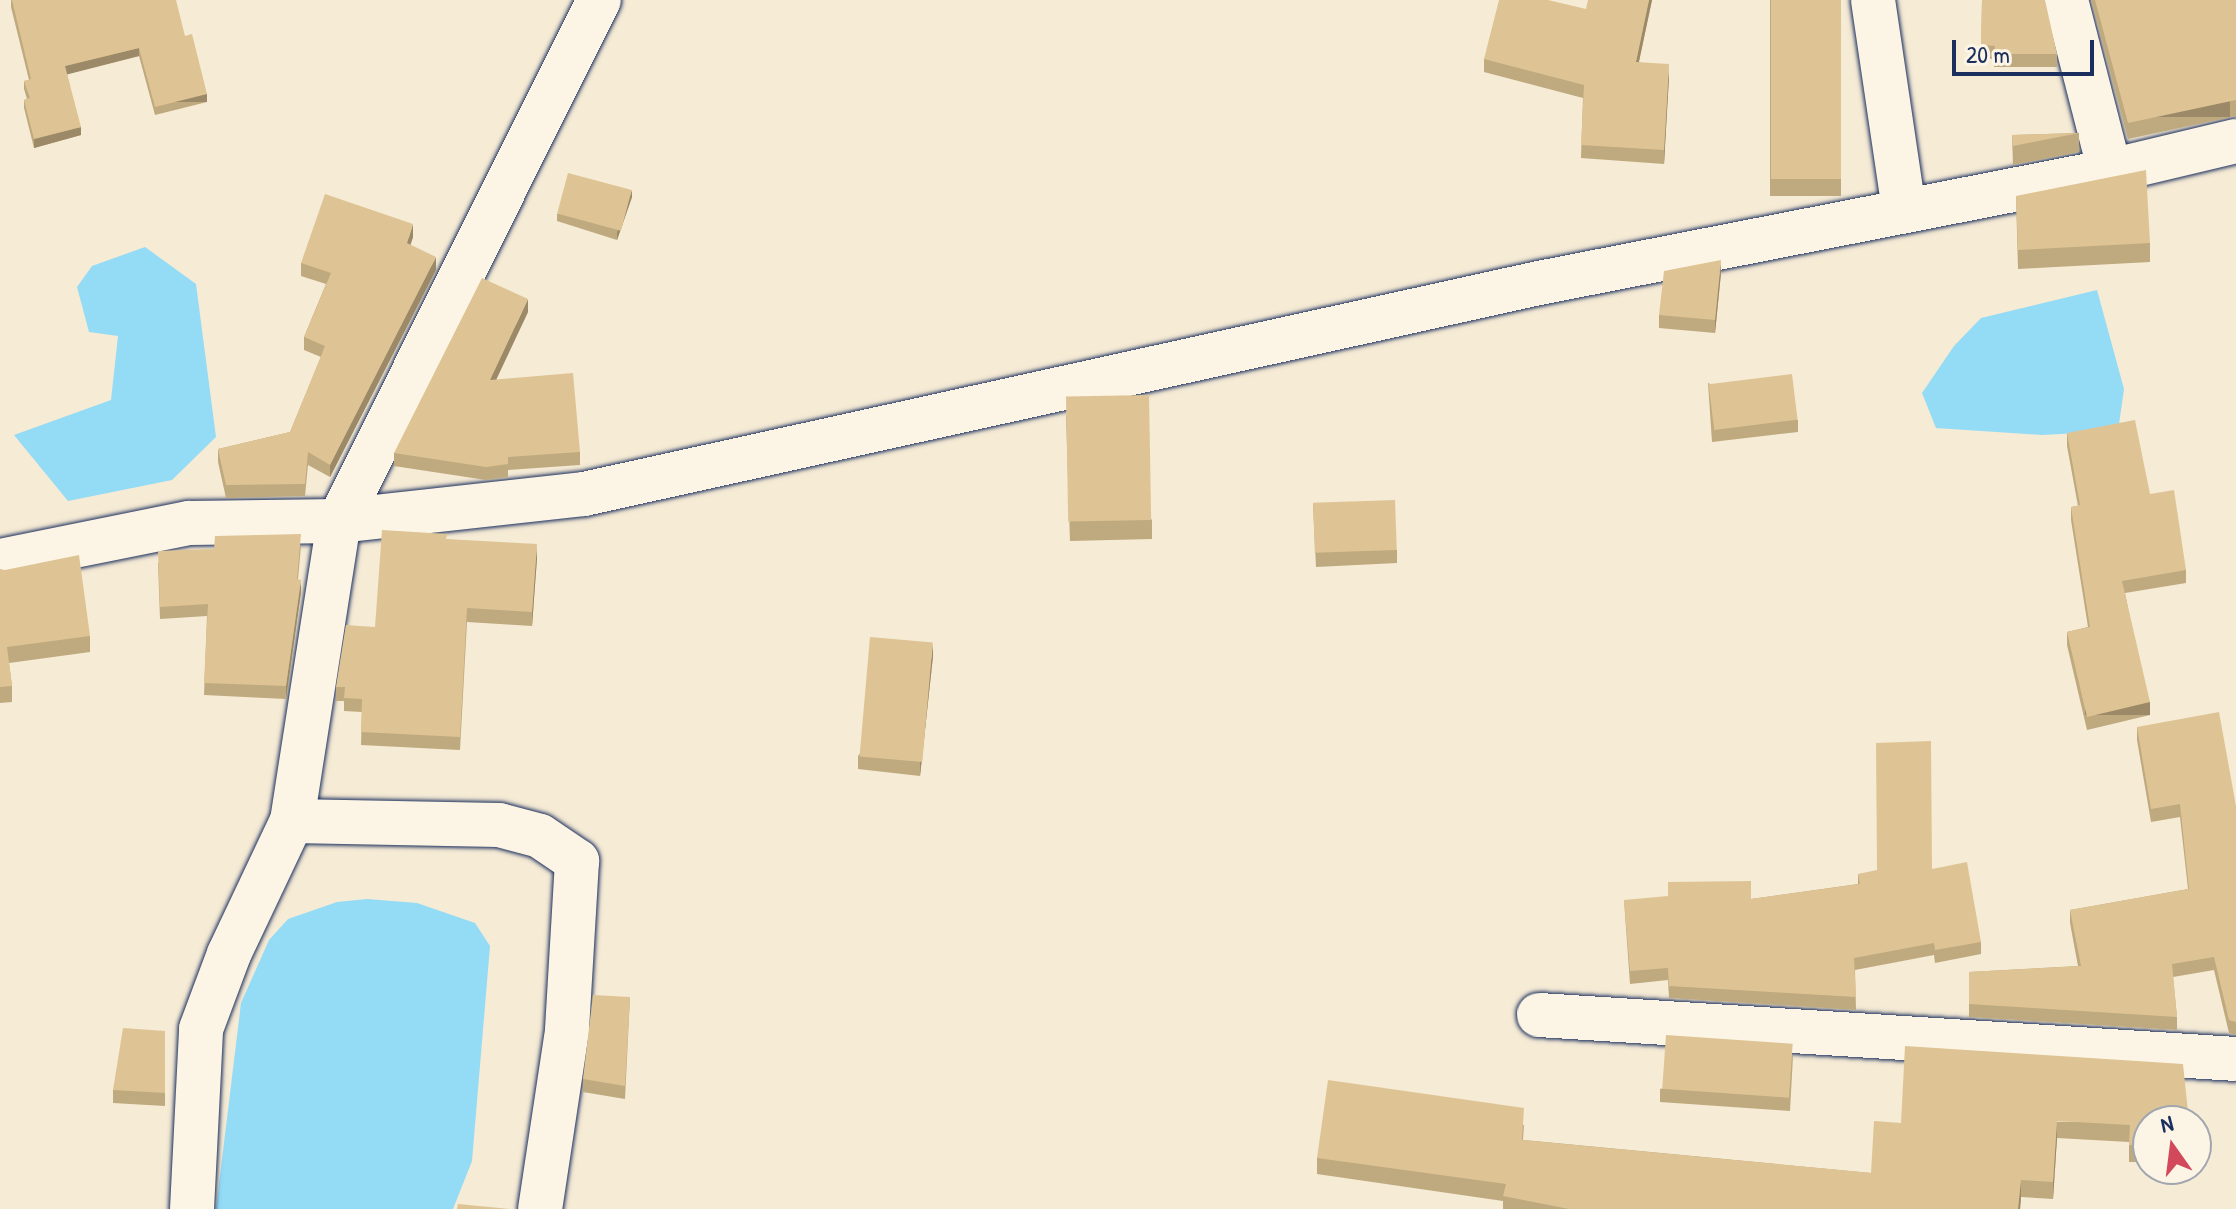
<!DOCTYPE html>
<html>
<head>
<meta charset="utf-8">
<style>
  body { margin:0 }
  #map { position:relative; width:2236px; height:1209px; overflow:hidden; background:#f6ebd5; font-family:"Patrick Hand",sans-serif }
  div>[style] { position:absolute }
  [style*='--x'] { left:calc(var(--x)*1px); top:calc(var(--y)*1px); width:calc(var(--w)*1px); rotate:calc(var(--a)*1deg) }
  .water>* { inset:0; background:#94dbf6 }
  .roads { filter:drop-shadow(0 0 2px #1b2f5e) drop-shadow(0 0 2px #1b2f5e) }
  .minor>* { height:44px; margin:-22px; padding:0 22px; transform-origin:22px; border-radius:22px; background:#fcf5e5 }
  .wall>* { inset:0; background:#bfa97f; transform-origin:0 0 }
  .shaded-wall>* { inset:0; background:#9b8968; transform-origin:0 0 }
  .building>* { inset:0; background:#dec494; transform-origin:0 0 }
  span { translate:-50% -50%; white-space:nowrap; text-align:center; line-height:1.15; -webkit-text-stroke:8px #fcf5e5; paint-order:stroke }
  .north { position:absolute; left:2132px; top:1105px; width:80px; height:80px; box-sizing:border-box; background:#fcf5e5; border:2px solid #a2a6af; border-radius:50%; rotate:346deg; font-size:22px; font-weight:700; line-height:32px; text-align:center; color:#1b2f5e }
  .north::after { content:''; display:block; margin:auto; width:28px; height:36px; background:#d1495b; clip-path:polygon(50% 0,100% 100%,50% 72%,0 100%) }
  .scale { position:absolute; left:1952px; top:40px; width:142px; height:36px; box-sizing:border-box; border:4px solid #1b2f5e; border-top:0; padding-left:10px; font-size:24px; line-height:28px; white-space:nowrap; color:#1b2f5e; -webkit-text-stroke:6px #fcf5e5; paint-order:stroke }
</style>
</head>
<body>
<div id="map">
  <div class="water">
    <i style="clip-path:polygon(145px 247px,196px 284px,216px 437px,172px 480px,68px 501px,14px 435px,111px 400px,118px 336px,89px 332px,77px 287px,92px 266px)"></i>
    <i style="clip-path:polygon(2097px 290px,2124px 389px,2118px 431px,2042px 435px,1936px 428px,1922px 393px,1954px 346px,1981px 318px)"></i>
    <i style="clip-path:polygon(367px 899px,417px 903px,475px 923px,490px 946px,472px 1161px,453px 1209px,216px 1209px,241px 1003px,269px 940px,288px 919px,337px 902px)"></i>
  </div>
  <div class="roads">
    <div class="minor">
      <i style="--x:1873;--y:0;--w:212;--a:81.6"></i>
      <i style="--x:2066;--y:0;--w:177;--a:75.6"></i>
      <i style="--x:0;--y:561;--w:193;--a:-11.4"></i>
      <i style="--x:189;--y:523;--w:150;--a:-0.8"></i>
      <i style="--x:339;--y:521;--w:246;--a:-6.3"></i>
      <i style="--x:584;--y:494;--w:978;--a:-12.46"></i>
      <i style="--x:1539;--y:283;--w:582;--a:-11.1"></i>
      <i style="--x:2110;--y:171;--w:130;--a:-13.4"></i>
      <i style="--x:292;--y:821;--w:207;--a:1.1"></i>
      <i style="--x:499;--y:825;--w:42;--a:15"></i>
      <i style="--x:540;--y:836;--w:45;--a:34"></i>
      <i style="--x:577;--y:861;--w:170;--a:93.4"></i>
      <i style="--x:567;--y:1031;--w:180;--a:98.6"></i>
      <i style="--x:1539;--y:1015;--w:698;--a:3.61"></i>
      <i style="--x:192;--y:1209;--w:180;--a:-87.1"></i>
      <i style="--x:201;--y:1029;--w:80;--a:-69.5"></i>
      <i style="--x:229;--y:954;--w:147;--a:-64.7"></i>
      <i style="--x:292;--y:821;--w:304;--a:-81.1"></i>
      <i style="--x:339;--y:521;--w:582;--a:-63.48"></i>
    </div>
  </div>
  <div class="wall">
    <i style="clip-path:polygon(11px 0,185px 36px,207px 102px,155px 115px,139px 56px,67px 74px,81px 135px,34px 148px,24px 108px,24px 100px,27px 99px,24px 89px,24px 81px,29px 80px,11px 7px)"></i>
    <i style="clip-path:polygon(1652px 0,1639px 62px,1669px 77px,1664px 164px,1581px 158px,1583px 98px,1484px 72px,1484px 59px,1586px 9px)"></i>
    <i style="left:1770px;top:0;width:71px;height:196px"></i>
    <i style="clip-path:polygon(1982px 0,2057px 54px,2057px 67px,1994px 67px,1994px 59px,1981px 58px)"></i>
    <i style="clip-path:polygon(2091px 0,2236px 0,2236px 116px,2128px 139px)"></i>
    <i style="clip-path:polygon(2079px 133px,2079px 152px,2013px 165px,2012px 135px)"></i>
    <i style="clip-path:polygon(2016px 196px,2150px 243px,2150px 262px,2018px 269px)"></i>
    <i style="clip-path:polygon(632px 197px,617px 240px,557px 221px,557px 214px)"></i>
    <i style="clip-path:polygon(413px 237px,410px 245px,436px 270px,330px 477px,308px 465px,305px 496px,226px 498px,218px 462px,218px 449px,290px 432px,321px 357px,304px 350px,304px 337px,326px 284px,301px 276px,301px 263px)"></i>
    <i style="clip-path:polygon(1721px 273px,1715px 333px,1659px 328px,1659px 315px)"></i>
    <i style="clip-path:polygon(528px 312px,496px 379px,580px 452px,580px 465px,508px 470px,508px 477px,486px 480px,394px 466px,394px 453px)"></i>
    <i style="clip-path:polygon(1708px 383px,1798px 420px,1798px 432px,1712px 442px)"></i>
    <i style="clip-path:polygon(1066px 415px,1152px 520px,1152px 539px,1070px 541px)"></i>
    <i style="clip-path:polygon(2067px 433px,2150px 494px,2186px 570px,2186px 583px,2125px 593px,2150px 715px,2087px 730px,2067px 645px,2067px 632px,2088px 627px,2071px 520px,2071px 507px,2078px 506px,2067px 446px)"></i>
    <i style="clip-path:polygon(1313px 504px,1397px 550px,1397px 563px,1316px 567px)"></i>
    <i style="clip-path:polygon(447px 539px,537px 558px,532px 626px,467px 622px,460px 750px,361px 745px,362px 712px,344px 711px,344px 701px,336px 701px,336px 687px,375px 627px)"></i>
    <i style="clip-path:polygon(301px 546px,298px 579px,301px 592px,286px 699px,204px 695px,207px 616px,160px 619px,158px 563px)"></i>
    <i style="clip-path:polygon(0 569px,90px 636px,90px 652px,9px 663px,12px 686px,12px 702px,0 703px)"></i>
    <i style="clip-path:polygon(933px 656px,920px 776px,858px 769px,858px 756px)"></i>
    <i style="clip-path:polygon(2137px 727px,2236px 806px,2236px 1035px,2229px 1033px,2214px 970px,2173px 977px,2177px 1017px,2177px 1030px,1969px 1017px,1969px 972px,2078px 966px,2070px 923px,2070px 910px,2188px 889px,2180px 817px,2151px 822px,2137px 740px)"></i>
    <i style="clip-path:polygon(1932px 869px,1981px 942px,1981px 954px,1935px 963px,1934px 955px,1855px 970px,1856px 1010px,1669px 998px,1668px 980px,1630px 984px,1624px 900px,1751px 899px,1858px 884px,1858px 874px)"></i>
    <i style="clip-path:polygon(630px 997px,625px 1099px,583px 1092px,583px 1079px)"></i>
    <i style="clip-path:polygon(165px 1031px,165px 1106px,113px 1103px,113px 1090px)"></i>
    <i style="clip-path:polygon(1793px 1056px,1790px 1111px,1660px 1102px,1660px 1089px)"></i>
    <i style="clip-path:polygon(2148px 1121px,2148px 1162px,2129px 1162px,2129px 1142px,2057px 1138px,2053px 1199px,2021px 1197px,2020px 1209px,1503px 1209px,1503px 1201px,1317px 1174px,1317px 1158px,1524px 1125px,1523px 1140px,1871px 1173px,1901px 1123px)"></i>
  </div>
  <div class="shaded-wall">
    <i style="clip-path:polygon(1649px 0,1652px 0,1636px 75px,1636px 62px)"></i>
    <i style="clip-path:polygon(139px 48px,139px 56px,65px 75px,65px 66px)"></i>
    <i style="clip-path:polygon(1669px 64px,1669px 77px,1664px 164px,1664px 150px)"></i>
    <i style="left:207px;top:94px;width:8px;height:54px;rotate:90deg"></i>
    <i style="left:2230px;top:101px;width:16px;height:104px;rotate:90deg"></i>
    <i style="clip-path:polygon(81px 127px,81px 135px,34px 148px,34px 139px)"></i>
    <i style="clip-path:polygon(632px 190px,632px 197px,617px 240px,617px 233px)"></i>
    <i style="clip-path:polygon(413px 224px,413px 237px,407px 256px,407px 243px)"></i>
    <i style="clip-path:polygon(436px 257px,436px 270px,330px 477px,330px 465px)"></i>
    <i style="clip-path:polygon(1721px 260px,1721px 273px,1715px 333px,1715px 320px)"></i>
    <i style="clip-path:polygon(528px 299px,528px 312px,490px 393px,490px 380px)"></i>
    <i style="clip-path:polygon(537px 544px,537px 558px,532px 626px,532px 612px)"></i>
    <i style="clip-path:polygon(301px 580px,301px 592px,286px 699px,286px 686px)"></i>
    <i style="clip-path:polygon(933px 643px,933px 656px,920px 776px,920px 763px)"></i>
    <i style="left:2150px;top:702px;width:13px;height:65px;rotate:90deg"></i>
    <i style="clip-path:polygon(2057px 1121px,2057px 1138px,2053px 1199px,2053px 1182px)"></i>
    <i style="clip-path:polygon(2021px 1180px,2021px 1197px,2020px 1209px,2018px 1209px)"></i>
  </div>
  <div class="building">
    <i style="clip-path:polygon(12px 0,176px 0,185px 36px,192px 34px,207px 94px,155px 107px,139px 48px,65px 66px,81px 127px,34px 139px,24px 100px,30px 98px,24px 81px,31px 79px)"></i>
    <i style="clip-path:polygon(1499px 0,1548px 0,1586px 9px,1588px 0,1649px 0,1636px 62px,1669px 64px,1664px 150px,1581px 145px,1584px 85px,1484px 59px)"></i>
    <i style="left:1771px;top:0;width:70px;height:179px"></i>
    <i style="clip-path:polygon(1982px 0,2045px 0,2057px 54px,1994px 54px,1995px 46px,1981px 45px)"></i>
    <i style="clip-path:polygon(2095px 0,2236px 0,2236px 100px,2128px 123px)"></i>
    <i style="clip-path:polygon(2079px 133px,2013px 146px,2012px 135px)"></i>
    <i style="clip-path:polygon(2146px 170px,2150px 243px,2018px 250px,2016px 196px)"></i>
    <i style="left:568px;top:173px;width:66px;height:42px;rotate:15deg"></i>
    <i style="clip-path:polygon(325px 194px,413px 224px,407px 243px,436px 257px,330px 465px,308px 452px,305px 484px,226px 485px,218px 449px,290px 432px,325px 346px,304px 337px,331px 273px,301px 263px)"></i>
    <i style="clip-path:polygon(1721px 260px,1715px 320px,1659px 315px,1664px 271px)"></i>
    <i style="clip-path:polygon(482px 278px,528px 299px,490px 380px,573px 373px,580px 452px,508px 457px,508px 464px,486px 467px,394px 453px)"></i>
    <i style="left:1792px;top:374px;width:46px;height:84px;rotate:83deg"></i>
    <i style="left:1149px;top:395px;width:125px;height:83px;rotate:89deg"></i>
    <i style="clip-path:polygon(2135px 420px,2150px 494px,2174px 490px,2186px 570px,2122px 581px,2150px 702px,2087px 717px,2067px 632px,2090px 627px,2071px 507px,2080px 505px,2067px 433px)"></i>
    <i style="left:1395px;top:500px;width:50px;height:82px;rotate:88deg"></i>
    <i style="clip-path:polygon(382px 530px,447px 534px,446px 539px,537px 544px,532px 612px,467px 608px,460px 737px,361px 732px,362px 699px,344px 698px,345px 687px,336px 687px,346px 625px,375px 627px)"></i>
    <i style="clip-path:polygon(301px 534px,297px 579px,301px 580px,286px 686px,204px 683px,208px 604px,160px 607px,158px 551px,214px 549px,215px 536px)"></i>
    <i style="clip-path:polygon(79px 555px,90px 636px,7px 647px,12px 686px,0 687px,0 569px,5px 570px)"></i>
    <i style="left:870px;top:637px;width:63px;height:120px;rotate:5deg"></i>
    <i style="clip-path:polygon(2219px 712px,2236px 806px,2236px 1022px,2229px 1020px,2214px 957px,2172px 964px,2177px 1017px,1969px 1004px,1969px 972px,2081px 966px,2070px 910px,2189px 889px,2180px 804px,2151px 809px,2137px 727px)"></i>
    <i style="clip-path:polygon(1931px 741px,1932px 869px,1967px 862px,1981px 942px,1935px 950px,1934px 943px,1854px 958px,1856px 997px,1669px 986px,1668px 968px,1630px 971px,1624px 900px,1668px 896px,1668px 882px,1751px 881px,1751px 899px,1860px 884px,1858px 874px,1877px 870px,1876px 743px)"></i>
    <i style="clip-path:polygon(593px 995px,630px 997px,625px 1086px,583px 1079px)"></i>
    <i style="clip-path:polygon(123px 1028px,165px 1031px,165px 1093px,113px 1090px)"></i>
    <i style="left:1666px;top:1035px;width:127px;height:54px;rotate:4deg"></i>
    <i style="clip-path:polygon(1905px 1046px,2183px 1064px,2189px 1121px,2148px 1121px,2148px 1146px,2129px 1145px,2130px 1125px,2057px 1121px,2053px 1182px,2021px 1180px,2018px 1209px,1569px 1209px,1503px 1196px,1506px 1184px,1317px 1158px,1328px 1080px,1524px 1108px,1522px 1140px,1871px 1173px,1874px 1121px,1901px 1123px)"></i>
    <i style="clip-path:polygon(458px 1204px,510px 1209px,457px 1209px)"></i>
  </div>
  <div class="north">N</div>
  <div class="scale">20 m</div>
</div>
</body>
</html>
